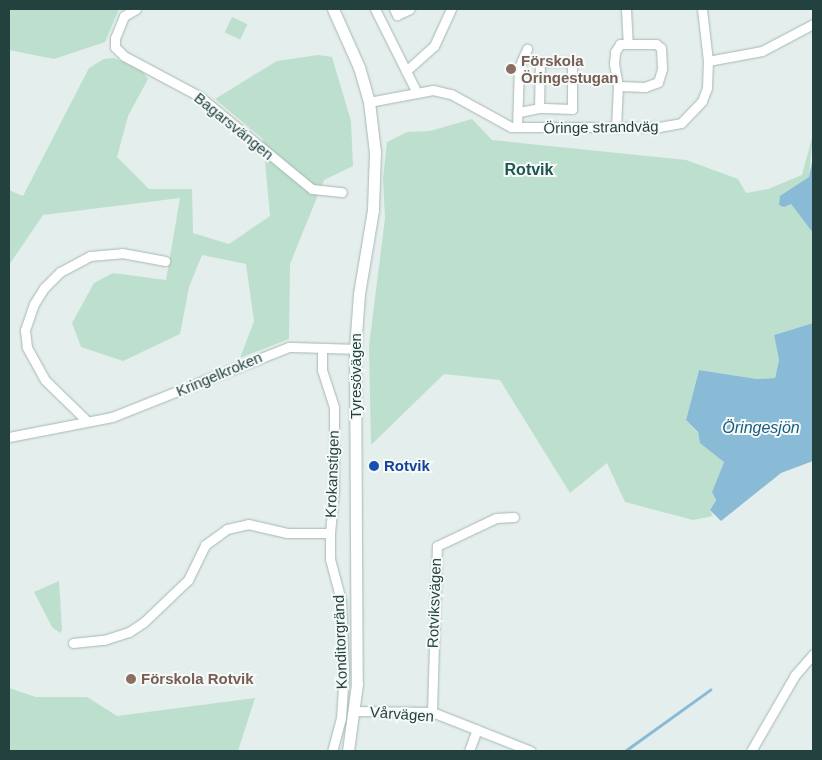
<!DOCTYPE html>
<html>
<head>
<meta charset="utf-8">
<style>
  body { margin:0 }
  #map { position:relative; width:822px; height:760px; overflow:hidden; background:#e4eeec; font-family:Helvetica,sans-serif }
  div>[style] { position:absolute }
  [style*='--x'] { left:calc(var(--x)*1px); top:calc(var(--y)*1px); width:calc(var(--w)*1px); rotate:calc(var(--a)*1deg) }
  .green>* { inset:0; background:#bce0cd; transform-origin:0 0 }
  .water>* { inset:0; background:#8abbd6 }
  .stream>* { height:2.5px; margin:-1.25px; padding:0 1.25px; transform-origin:1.25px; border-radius:1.25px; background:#8abbd6 }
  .roads { filter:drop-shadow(0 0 1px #a6b7b5) drop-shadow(0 0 1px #a6b7b5) }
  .street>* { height:9px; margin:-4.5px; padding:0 4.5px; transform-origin:4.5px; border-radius:4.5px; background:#fff }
  .secondary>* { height:11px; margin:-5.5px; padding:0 5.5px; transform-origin:5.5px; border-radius:5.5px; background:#fff }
  .dots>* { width:14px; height:14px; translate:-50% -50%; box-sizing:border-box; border:2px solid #f5faf9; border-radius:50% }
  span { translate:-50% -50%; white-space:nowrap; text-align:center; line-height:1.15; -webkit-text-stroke:4px #f5faf9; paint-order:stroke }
  .education-label { font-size:15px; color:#785e54; font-weight:700 }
  .left { translate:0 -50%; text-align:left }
  .street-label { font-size:15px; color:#22413f }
  .transit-label { font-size:15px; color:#164399; font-weight:700 }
  .neighbourhood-label { font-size:16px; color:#1d5552; font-weight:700 }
  .water-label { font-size:16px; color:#185b81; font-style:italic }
  .frame { position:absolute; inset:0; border:10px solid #22413f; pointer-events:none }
</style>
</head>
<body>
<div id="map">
  <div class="green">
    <i style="clip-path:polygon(9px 9px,119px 9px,105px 42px,54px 59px,9px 50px)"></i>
    <i style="left:232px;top:17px;width:17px;height:17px;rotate:25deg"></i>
    <i style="clip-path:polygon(318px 55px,332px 57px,351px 121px,353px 166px,324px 180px,290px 264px,289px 339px,240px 358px,254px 321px,246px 264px,202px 255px,189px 287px,180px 334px,123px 361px,81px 347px,72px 323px,94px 283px,113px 273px,166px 280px,180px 198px,43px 215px,9px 265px,9px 190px,23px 196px,89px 68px,104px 59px,114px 58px,141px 69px,148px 79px,128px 116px,117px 157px,149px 189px,192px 189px,193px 233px,229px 244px,270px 216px,263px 139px,215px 99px,277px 61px)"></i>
    <i style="clip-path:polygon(472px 119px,492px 140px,686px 160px,738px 179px,746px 193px,768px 189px,802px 175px,813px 134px,809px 177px,791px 204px,813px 233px,813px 323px,774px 335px,779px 360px,775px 378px,757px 379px,699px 370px,686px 420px,724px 462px,712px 492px,716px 499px,710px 510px,713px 516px,693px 520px,625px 502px,607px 463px,570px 493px,500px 380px,444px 374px,371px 445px,369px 346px,385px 218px,383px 179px,387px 142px,407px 132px,430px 131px)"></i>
    <i style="clip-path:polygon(59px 581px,62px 630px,60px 633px,52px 627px,34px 592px)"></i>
    <i style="clip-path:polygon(9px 688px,36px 697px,87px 697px,117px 716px,255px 698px,238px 751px,9px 751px)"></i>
  </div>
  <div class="water">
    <i style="clip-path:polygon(813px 157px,813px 233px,791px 204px,784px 207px,779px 205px,780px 196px,809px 177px)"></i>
    <i style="clip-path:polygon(813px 323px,813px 461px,781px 473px,721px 521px,710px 510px,716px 500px,712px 492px,724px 462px,700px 443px,698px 432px,686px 420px,699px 370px,757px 379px,775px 378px,779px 360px,774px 335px)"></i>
  </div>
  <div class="stream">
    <i style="--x:625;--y:751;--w:105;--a:-35.7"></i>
  </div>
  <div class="roads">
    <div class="street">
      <i style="--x:136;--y:9;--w:14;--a:150"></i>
      <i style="--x:124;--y:16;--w:24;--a:112"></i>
      <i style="--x:115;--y:38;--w:9;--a:90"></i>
      <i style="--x:115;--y:47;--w:13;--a:45"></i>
      <i style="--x:124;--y:56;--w:85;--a:28.1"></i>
      <i style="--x:199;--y:96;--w:146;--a:39.5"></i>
      <i style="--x:312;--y:189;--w:30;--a:6"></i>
      <i style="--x:375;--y:9;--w:92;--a:63.4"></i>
      <i style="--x:394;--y:9;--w:7;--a:63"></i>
      <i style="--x:397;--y:15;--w:14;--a:-25"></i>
      <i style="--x:626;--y:9;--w:34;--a:87"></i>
      <i style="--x:620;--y:44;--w:36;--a:0"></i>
      <i style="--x:656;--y:44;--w:6;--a:39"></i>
      <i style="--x:661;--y:48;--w:21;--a:87"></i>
      <i style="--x:662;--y:69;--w:14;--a:107"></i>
      <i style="--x:658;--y:82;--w:14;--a:159"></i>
      <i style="--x:645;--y:87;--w:27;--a:-178"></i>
      <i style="--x:618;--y:86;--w:22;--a:-100"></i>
      <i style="--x:614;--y:64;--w:12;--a:-85"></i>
      <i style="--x:615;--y:52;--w:9;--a:-58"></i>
      <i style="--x:708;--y:61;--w:55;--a:-10.5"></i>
      <i style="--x:762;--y:51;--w:58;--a:-27.9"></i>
      <i style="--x:406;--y:71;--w:38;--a:-42"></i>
      <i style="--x:434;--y:46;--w:41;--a:-65.3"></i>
      <i style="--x:369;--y:102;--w:65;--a:-10.6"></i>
      <i style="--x:433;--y:90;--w:18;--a:13"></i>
      <i style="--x:451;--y:94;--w:68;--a:28.8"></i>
      <i style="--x:511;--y:127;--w:148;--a:0"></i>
      <i style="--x:659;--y:127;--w:22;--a:-10"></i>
      <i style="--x:681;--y:123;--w:30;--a:-46"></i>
      <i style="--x:702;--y:101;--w:14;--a:-69"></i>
      <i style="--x:707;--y:88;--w:27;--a:-88"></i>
      <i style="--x:708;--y:61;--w:52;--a:-96.6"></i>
      <i style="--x:519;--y:112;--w:20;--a:-11"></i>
      <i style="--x:539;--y:108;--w:46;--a:-88.8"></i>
      <i style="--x:540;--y:62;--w:32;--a:0"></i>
      <i style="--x:572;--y:62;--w:47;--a:90"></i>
      <i style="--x:572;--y:109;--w:33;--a:-178"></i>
      <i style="--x:517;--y:127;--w:60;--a:-88.1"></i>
      <i style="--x:519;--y:67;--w:20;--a:-66"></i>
      <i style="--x:616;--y:128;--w:42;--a:-87.3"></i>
      <i style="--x:86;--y:420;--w:57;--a:-135.7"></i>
      <i style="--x:45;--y:380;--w:38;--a:-119"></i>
      <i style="--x:27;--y:347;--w:17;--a:-97"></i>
      <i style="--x:25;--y:330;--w:28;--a:-71"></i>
      <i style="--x:34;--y:304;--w:19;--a:-58"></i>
      <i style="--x:44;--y:288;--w:23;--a:-45"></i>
      <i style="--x:60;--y:272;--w:34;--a:-28"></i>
      <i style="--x:90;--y:256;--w:32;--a:-5"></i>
      <i style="--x:122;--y:253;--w:44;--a:10.5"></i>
      <i style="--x:9;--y:437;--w:105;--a:-11"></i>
      <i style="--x:112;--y:417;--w:190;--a:-21.6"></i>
      <i style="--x:289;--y:347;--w:66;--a:1.7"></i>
      <i style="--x:330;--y:533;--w:26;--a:90"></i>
      <i style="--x:330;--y:559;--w:42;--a:75"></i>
      <i style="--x:341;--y:600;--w:72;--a:87.6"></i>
      <i style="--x:344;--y:672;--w:46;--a:93.7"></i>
      <i style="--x:341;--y:718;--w:34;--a:105"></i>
      <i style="--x:73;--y:643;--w:31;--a:-6"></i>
      <i style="--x:104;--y:640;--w:26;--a:-18"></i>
      <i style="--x:129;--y:632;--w:18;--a:-34"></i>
      <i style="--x:144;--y:622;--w:61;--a:-43.7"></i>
      <i style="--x:188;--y:580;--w:39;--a:-64"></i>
      <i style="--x:205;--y:545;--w:27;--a:-36"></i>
      <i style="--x:227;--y:529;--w:22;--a:-13"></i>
      <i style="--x:248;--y:524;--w:40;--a:13"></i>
      <i style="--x:287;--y:533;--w:43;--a:0"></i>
      <i style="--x:330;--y:533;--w:43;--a:-84.7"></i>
      <i style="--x:334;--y:490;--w:83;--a:-90"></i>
      <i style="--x:334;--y:407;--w:39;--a:-108"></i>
      <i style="--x:322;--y:370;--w:22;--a:-90"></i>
      <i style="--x:355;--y:711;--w:77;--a:0.7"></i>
      <i style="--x:432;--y:712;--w:106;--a:21.5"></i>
      <i style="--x:432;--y:712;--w:166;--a:-88.3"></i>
      <i style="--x:437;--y:546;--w:65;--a:-25.4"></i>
      <i style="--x:496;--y:518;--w:18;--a:-3"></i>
      <i style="--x:469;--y:751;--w:23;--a:-70"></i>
      <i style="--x:751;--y:751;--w:88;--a:-59.9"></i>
      <i style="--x:795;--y:675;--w:28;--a:-49"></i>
    </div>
    <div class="secondary">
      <i style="--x:333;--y:9;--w:64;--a:65.9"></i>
      <i style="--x:359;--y:67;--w:36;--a:74"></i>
      <i style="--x:369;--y:102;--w:50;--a:83.2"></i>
      <i style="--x:375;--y:152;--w:58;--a:92"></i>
      <i style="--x:373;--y:210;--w:85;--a:99.5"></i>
      <i style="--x:359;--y:294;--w:55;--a:94.2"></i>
      <i style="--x:355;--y:349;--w:335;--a:89.7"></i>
      <i style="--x:357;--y:684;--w:68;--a:97.7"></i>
    </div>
  </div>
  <div class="dots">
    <i style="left:511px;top:69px;background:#8d6e63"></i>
    <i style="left:374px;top:466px;background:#1a4fb4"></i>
    <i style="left:131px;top:679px;background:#8d6e63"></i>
  </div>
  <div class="education-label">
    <span class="left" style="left:521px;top:69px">Förskola<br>Öringestugan</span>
    <span class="left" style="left:141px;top:679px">Förskola Rotvik</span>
  </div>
  <div class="street-label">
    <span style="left:234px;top:126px;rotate:39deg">Bagarsvängen</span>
    <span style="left:601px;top:127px;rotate:-1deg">Öringe strandväg</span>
    <span style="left:219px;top:374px;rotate:-23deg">Kringelkroken</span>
    <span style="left:356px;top:376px;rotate:-90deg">Tyresövägen</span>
    <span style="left:332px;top:474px;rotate:-88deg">Krokanstigen</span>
    <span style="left:434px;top:603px;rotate:-88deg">Rotviksvägen</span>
    <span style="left:340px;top:642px;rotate:-92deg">Konditorgränd</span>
    <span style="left:402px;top:714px;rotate:4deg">Vårvägen</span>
  </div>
  <div class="transit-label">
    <span class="left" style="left:384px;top:466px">Rotvik</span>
  </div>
  <div class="neighbourhood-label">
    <span style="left:529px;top:170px">Rotvik</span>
  </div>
  <div class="water-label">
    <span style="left:761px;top:428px">Öringesjön</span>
  </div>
  <div class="frame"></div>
</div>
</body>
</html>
